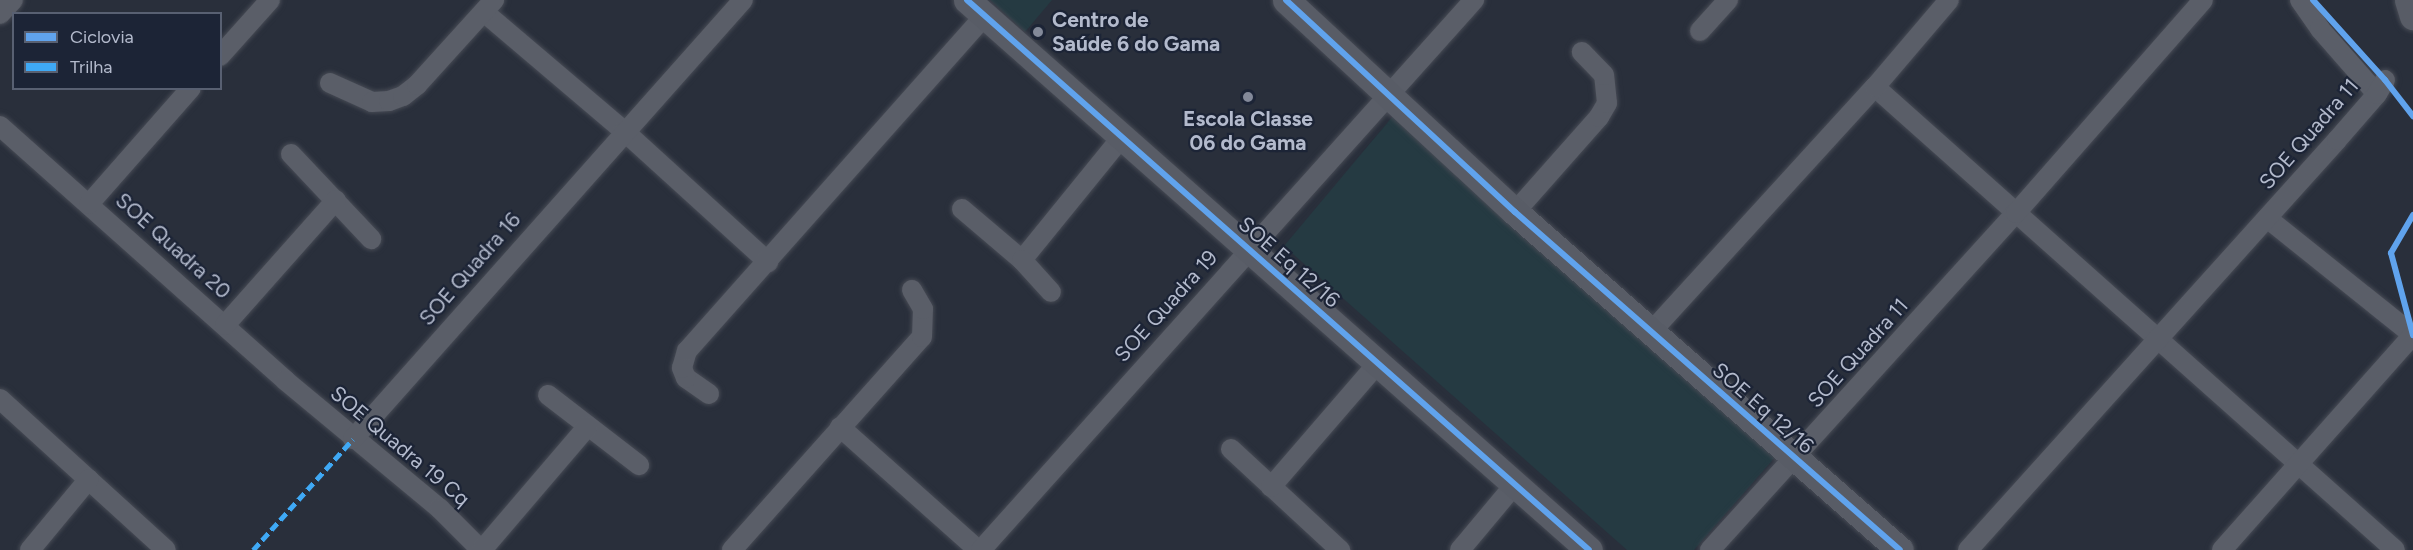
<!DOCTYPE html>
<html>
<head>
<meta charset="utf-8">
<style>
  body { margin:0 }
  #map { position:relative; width:2413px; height:550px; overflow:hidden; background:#292f3b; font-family:Figtree,sans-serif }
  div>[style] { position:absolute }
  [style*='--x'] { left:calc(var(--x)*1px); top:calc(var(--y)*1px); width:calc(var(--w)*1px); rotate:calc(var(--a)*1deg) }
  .green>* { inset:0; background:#253a42 }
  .roads { filter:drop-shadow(0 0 2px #464a54) drop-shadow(0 0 2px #464a54) }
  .street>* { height:20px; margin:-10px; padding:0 10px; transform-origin:10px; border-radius:10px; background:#5a5e68 }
  .secondary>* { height:27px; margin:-13.5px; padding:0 13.5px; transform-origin:13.5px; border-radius:13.5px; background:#585c66 }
  .quiet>* { height:4.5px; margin-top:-2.25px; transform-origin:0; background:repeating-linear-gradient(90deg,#3fa9f5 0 9px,transparent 0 13.5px) }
  .cycleway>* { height:6px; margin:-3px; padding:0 3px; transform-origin:3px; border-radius:3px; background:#60a3ed }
  .dots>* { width:16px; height:16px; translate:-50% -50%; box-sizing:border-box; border:3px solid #1c2436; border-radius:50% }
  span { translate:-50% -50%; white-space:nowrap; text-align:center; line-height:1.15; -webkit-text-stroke:4.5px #1c2436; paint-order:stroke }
  .poi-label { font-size:21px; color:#b3bacc; font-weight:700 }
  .left { translate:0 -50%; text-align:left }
  .street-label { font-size:21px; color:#b3bacc }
  .legend { position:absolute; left:12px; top:12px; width:210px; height:78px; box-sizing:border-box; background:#1c2436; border:2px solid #586072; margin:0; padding:8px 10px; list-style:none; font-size:18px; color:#b3bacc }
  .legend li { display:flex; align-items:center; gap:12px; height:30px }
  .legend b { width:30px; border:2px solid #586072 }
</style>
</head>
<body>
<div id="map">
  <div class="green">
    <i style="clip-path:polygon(990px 0,1052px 0,1025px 32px)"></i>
    <i style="clip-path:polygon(1393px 116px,1777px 455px,1694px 550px,1627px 550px,1284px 246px)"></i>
  </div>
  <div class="roads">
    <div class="street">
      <i style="--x:2300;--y:0;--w:35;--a:55"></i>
      <i style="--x:2320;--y:29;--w:86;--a:48.8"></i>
      <i style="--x:484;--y:12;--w:184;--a:40.4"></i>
      <i style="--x:624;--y:131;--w:195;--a:42.3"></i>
      <i style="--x:0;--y:14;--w:19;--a:-47"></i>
      <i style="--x:1700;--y:31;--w:42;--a:-47.9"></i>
      <i style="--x:220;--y:56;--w:75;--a:-48.2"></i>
      <i style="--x:330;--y:83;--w:46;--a:24.3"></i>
      <i style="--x:372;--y:102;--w:17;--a:-3"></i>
      <i style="--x:389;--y:101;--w:15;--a:-20"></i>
      <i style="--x:403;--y:96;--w:18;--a:-38"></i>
      <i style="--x:417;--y:85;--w:115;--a:-47.8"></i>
      <i style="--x:1875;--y:87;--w:696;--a:41.68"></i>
      <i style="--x:0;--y:126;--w:383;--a:41.7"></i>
      <i style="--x:286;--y:381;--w:200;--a:39.7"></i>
      <i style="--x:440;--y:509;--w:58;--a:45"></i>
      <i style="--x:291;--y:154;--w:117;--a:46.7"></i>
      <i style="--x:89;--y:204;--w:154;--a:-48.7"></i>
      <i style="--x:962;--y:209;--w:79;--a:40.4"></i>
      <i style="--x:1022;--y:260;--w:157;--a:-50.9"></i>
      <i style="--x:1515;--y:212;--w:127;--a:-48.5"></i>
      <i style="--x:1599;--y:117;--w:16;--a:-60"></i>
      <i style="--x:1607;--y:103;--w:28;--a:-96"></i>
      <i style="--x:1604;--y:75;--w:32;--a:-134"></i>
      <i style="--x:2267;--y:218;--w:187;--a:38.7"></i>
      <i style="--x:1022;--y:260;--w:43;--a:47.8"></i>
      <i style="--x:225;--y:325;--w:167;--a:-48.4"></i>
      <i style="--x:1651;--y:332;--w:332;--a:-47.6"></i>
      <i style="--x:1875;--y:87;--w:114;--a:-49.6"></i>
      <i style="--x:709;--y:394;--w:28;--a:-145"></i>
      <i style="--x:686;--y:378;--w:11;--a:-112"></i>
      <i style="--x:682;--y:368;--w:18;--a:-74"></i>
      <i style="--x:687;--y:351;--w:448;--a:-48.4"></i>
      <i style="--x:548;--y:395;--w:115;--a:37.6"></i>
      <i style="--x:0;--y:399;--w:224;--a:42.3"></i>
      <i style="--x:840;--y:427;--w:185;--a:41.7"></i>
      <i style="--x:353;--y:439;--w:587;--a:-48.38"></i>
      <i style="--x:1231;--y:449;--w:149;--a:42.8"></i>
      <i style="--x:1271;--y:487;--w:165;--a:-49.2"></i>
      <i style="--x:30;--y:550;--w:92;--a:-50.3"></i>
      <i style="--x:482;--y:550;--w:163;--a:-49.5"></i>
      <i style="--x:732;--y:550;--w:285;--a:-48.3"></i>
      <i style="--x:922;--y:337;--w:28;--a:-88"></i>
      <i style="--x:923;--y:309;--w:22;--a:-120"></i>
      <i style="--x:981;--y:550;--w:739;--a:-48.13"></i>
      <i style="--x:1460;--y:550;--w:87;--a:-50.1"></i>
      <i style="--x:1710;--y:550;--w:455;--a:-47.8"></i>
      <i style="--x:2016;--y:213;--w:283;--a:-48.7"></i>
      <i style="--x:1968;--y:550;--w:552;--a:-48.01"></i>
      <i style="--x:2337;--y:140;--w:61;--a:-49"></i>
      <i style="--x:2377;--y:94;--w:16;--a:-60"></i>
      <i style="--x:2222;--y:550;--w:288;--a:-48.4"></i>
    </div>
    <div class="secondary">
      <i style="--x:967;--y:0;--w:830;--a:41.48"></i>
      <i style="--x:1286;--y:0;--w:312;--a:42.8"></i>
      <i style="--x:1515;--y:212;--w:512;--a:41.28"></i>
      <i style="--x:2408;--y:0;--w:17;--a:73"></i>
    </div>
  </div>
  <div class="quiet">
    <i style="--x:253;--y:550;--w:149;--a:-48"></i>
  </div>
  <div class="cycleway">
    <i style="--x:967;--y:0;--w:830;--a:41.48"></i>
    <i style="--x:1286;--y:0;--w:312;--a:42.8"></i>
    <i style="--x:1515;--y:212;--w:512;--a:41.28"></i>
    <i style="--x:2313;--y:0;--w:108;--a:48"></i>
    <i style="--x:2385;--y:80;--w:46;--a:52.1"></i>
    <i style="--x:2413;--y:215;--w:44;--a:120.1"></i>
    <i style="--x:2391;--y:253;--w:85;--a:75"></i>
  </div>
  <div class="dots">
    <i style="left:1038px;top:32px;background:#838999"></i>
    <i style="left:1248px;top:97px;background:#838999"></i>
  </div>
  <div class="poi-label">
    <span class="left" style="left:1052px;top:32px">Centro de<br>Saúde 6 do Gama</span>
    <span style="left:1248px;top:131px">Escola Classe<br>06 do Gama</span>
  </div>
  <div class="street-label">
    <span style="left:2309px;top:134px;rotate:-49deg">SOE Quadra 11</span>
    <span style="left:173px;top:246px;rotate:42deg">SOE Quadra 20</span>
    <span style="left:1289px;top:262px;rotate:41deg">SOE Eq 12/16</span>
    <span style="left:470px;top:269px;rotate:-49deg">SOE Quadra 16</span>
    <span style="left:1166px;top:306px;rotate:-48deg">SOE Quadra 19</span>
    <span style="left:1858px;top:353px;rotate:-48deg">SOE Quadra 11</span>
    <span style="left:1763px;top:408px;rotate:41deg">SOE Eq 12/16</span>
    <span style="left:400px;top:446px;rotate:40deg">SOE Quadra 19 Cq</span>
  </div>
  <ul class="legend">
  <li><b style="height:8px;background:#60a3ed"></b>Ciclovia</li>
  <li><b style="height:8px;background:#3fa9f5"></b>Trilha</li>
  </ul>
</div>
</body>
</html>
